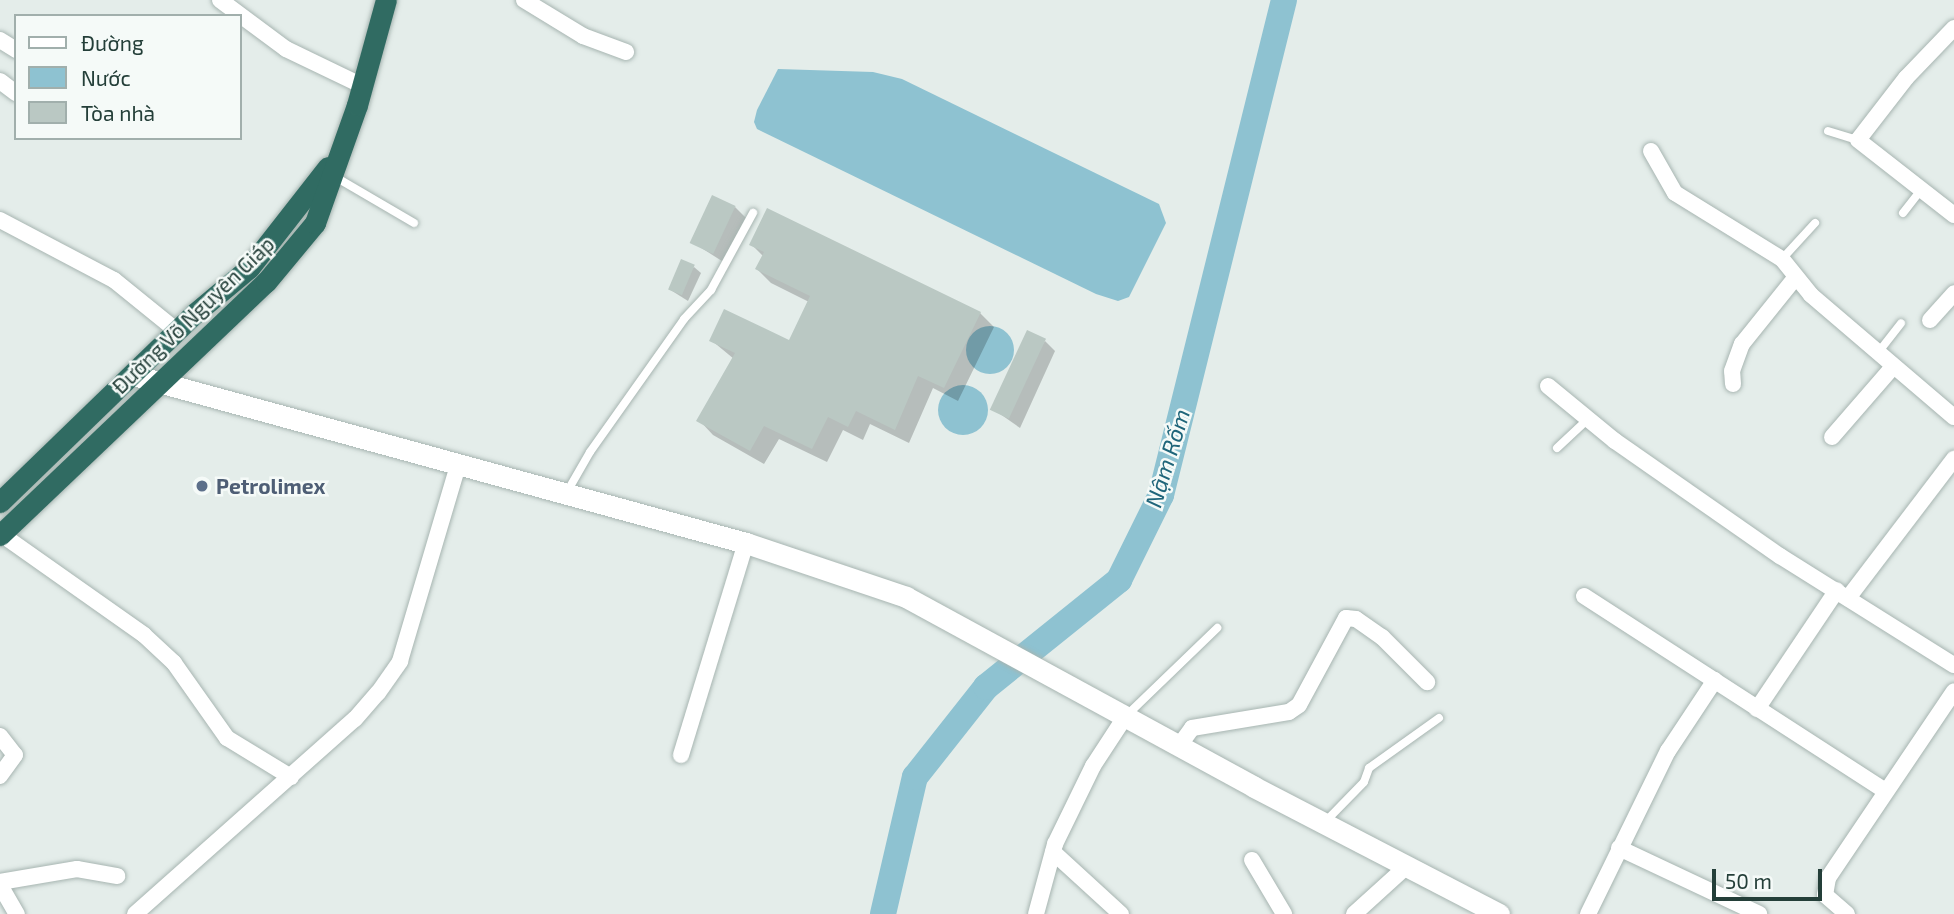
<!DOCTYPE html>
<html>
<head>
<meta charset="utf-8">
<style>
  body { margin:0 }
  #map { position:relative; width:1954px; height:914px; overflow:hidden; background:#e4edea; font-family:"Exo 2",sans-serif }
  div>[style] { position:absolute }
  [style*='--x'] { left:calc(var(--x)*1px); top:calc(var(--y)*1px); width:calc(var(--w)*1px); rotate:calc(var(--a)*1deg) }
  .water>* { inset:0; background:#8ec2d1 }
  .round { border-radius:50% }
  .shadow>* { inset:0; background:#0003 }
  .river>* { height:26px; margin:-13px; padding:0 13px; transform-origin:13px; border-radius:13px; background:#8ec2d1 }
  .building>* { inset:0; background:#bac8c3; transform-origin:0 0 }
  .roads { filter:drop-shadow(0 0 2px #a7b5b1) drop-shadow(0 0 2px #a7b5b1) }
  .lane>* { height:8px; margin:-4px; padding:0 4px; transform-origin:4px; border-radius:4px; background:#fff }
  .street>* { height:16px; margin:-8px; padding:0 8px; transform-origin:8px; border-radius:8px; background:#fff }
  .secondary>* { height:21px; margin:-10.5px; padding:0 10.5px; transform-origin:10.5px; border-radius:10.5px; background:#fff }
  .highway>* { height:21px; margin:-10.5px; padding:0 10.5px; transform-origin:10.5px; border-radius:10.5px; background:#306b62 }
  .dots>* { width:19px; height:19px; translate:-50% -50%; box-sizing:border-box; border:4px solid #f5faf8; border-radius:50% }
  span { translate:-50% -50%; white-space:nowrap; text-align:center; line-height:1.15; -webkit-text-stroke:5px #f5faf8; paint-order:stroke }
  .street-label { font-size:21px; color:#243f39 }
  .service-label { font-size:21px; color:#4e5e75; font-weight:700 }
  .left { translate:0 -50%; text-align:left }
  .water-label { font-size:23px; color:#1f657a; font-style:italic }
  .legend { position:absolute; left:14px; top:14px; width:228px; height:126px; box-sizing:border-box; background:#f5faf8; border:2px solid #a1afac; margin:0; padding:9px 12px; list-style:none; font-size:21px; color:#243f39 }
  .legend li { display:flex; align-items:center; gap:14px; height:35px }
  .legend b { width:35px; border:2px solid #a1afac }
  .scale { position:absolute; left:1712px; top:869px; width:110px; height:32px; box-sizing:border-box; border:4px solid #243f39; border-top:0; padding-left:9px; font-size:21px; line-height:24px; white-space:nowrap; color:#243f39; -webkit-text-stroke:5px #f5faf8; paint-order:stroke }
</style>
</head>
<body>
<div id="map">
  <div class="water">
    <i style="clip-path:polygon(778px 69px,873px 72px,902px 79px,1159px 204px,1166px 223px,1129px 297px,1118px 301px,1096px 294px,757px 129px,754px 122px,757px 110px)"></i>
    <i class="round" style="left:966px;top:326px;width:48px;height:48px"></i>
    <i class="round" style="left:938px;top:385px;width:50px;height:50px"></i>
  </div>
  <div class="shadow">
    <i style="clip-path:polygon(735px 207px,746px 218px,725px 263px,692px 242px)"></i>
    <i style="clip-path:polygon(751px 244px,980px 313px,994px 327px,958px 401px,933px 388px,909px 443px,870px 424px,863px 440px,843px 430px,827px 462px,779px 439px,764px 464px,713px 435px,699px 420px,734px 359px,711px 340px,789px 342px,809px 302px,771px 283px,757px 269px,763px 256px)"></i>
    <i style="clip-path:polygon(694px 267px,701px 273px,688px 301px,669px 289px)"></i>
    <i style="clip-path:polygon(1045px 341px,1055px 351px,1020px 428px,993px 409px)"></i>
  </div>
  <div class="river">
    <i style="--x:883;--y:914;--w:141;--a:-76.9"></i>
    <i style="--x:915;--y:777;--w:115;--a:-51.7"></i>
    <i style="--x:986;--y:687;--w:171;--a:-38.8"></i>
    <i style="--x:1119;--y:580;--w:95;--a:-63.7"></i>
    <i style="--x:1161;--y:495;--w:510;--a:-76.05"></i>
  </div>
  <div class="building">
    <i style="left:712px;top:195px;width:26px;height:53px;rotate:25deg"></i>
    <i style="clip-path:polygon(767px 208px,981px 312px,944px 388px,918px 376px,895px 430px,856px 411px,848px 427px,828px 417px,812px 449px,764px 426px,750px 451px,696px 421px,735px 353px,709px 341px,724px 309px,789px 340px,810px 296px,755px 269px,764px 252px,749px 245px)"></i>
    <i style="left:681px;top:259px;width:15px;height:33px;rotate:23deg"></i>
    <i style="left:1027px;top:330px;width:21px;height:88px;rotate:25deg"></i>
  </div>
  <div class="roads">
    <div class="lane">
      <i style="--x:1828;--y:131;--w:31;--a:17"></i>
      <i style="--x:332;--y:175;--w:95;--a:30.3"></i>
      <i style="--x:1903;--y:213;--w:29;--a:-52"></i>
      <i style="--x:1782;--y:259;--w:49;--a:-47.5"></i>
      <i style="--x:1877;--y:354;--w:39;--a:-52"></i>
      <i style="--x:1557;--y:448;--w:41;--a:-43"></i>
      <i style="--x:567;--y:492;--w:46;--a:-60.1"></i>
      <i style="--x:590;--y:452;--w:163;--a:-54.7"></i>
      <i style="--x:684;--y:319;--w:40;--a:-47"></i>
      <i style="--x:711;--y:290;--w:88;--a:-61.4"></i>
      <i style="--x:1126;--y:716;--w:127;--a:-44"></i>
      <i style="--x:1326;--y:821;--w:54;--a:-45.7"></i>
      <i style="--x:1364;--y:782;--w:15;--a:-70"></i>
      <i style="--x:1369;--y:768;--w:86;--a:-35.5"></i>
    </div>
    <div class="street">
      <i style="--x:220;--y:0;--w:82;--a:36.6"></i>
      <i style="--x:286;--y:49;--w:85;--a:25.7"></i>
      <i style="--x:524;--y:0;--w:69;--a:31.4"></i>
      <i style="--x:583;--y:36;--w:46;--a:20.4"></i>
      <i style="--x:1954;--y:28;--w:69;--a:133.8"></i>
      <i style="--x:1906;--y:78;--w:78;--a:127.7"></i>
      <i style="--x:1858;--y:140;--w:122;--a:38"></i>
      <i style="--x:0;--y:40;--w:19;--a:32"></i>
      <i style="--x:0;--y:81;--w:20;--a:37"></i>
      <i style="--x:1651;--y:151;--w:48;--a:60.3"></i>
      <i style="--x:1675;--y:193;--w:126;--a:31.7"></i>
      <i style="--x:1782;--y:259;--w:46;--a:51.1"></i>
      <i style="--x:1811;--y:295;--w:188;--a:40.5"></i>
      <i style="--x:0;--y:220;--w:129;--a:27.8"></i>
      <i style="--x:114;--y:280;--w:81;--a:39"></i>
      <i style="--x:1930;--y:320;--w:36;--a:-48"></i>
      <i style="--x:1733;--y:384;--w:13;--a:-94"></i>
      <i style="--x:1732;--y:371;--w:29;--a:-70"></i>
      <i style="--x:1742;--y:344;--w:85;--a:-51.2"></i>
      <i style="--x:1548;--y:386;--w:87;--a:39.4"></i>
      <i style="--x:1615;--y:441;--w:201;--a:34.9"></i>
      <i style="--x:1780;--y:556;--w:205;--a:32.1"></i>
      <i style="--x:1832;--y:437;--w:91;--a:-49"></i>
      <i style="--x:1;--y:534;--w:175;--a:35.2"></i>
      <i style="--x:144;--y:635;--w:41;--a:43"></i>
      <i style="--x:174;--y:663;--w:92;--a:54.8"></i>
      <i style="--x:227;--y:738;--w:75;--a:31.4"></i>
      <i style="--x:1584;--y:596;--w:359;--a:32.9"></i>
      <i style="--x:1848;--y:598;--w:175;--a:-52.7"></i>
      <i style="--x:1757;--y:709;--w:143;--a:-56.1"></i>
      <i style="--x:0;--y:736;--w:24;--a:52"></i>
      <i style="--x:15;--y:755;--w:26;--a:126"></i>
      <i style="--x:1179;--y:746;--w:22;--a:-54"></i>
      <i style="--x:1192;--y:728;--w:98;--a:-9.4"></i>
      <i style="--x:1289;--y:712;--w:12;--a:-35"></i>
      <i style="--x:1299;--y:705;--w:99;--a:-61.6"></i>
      <i style="--x:1346;--y:618;--w:10;--a:6"></i>
      <i style="--x:1356;--y:619;--w:32;--a:35"></i>
      <i style="--x:1382;--y:637;--w:64;--a:45"></i>
      <i style="--x:681;--y:755;--w:222;--a:-73"></i>
      <i style="--x:1619;--y:848;--w:155;--a:25.2"></i>
      <i style="--x:1053;--y:852;--w:92;--a:42.4"></i>
      <i style="--x:1252;--y:860;--w:63;--a:59.3"></i>
      <i style="--x:0;--y:882;--w:78;--a:-9.6"></i>
      <i style="--x:77;--y:869;--w:41;--a:9.9"></i>
      <i style="--x:0;--y:885;--w:34;--a:60"></i>
      <i style="--x:135;--y:914;--w:294;--a:-41.6"></i>
      <i style="--x:355;--y:719;--w:35;--a:-49"></i>
      <i style="--x:378;--y:693;--w:39;--a:-55"></i>
      <i style="--x:400;--y:661;--w:204;--a:-73.5"></i>
      <i style="--x:1036;--y:914;--w:73;--a:-74.8"></i>
      <i style="--x:1055;--y:844;--w:87;--a:-64"></i>
      <i style="--x:1093;--y:766;--w:59;--a:-56.9"></i>
      <i style="--x:1354;--y:914;--w:72;--a:-42.2"></i>
      <i style="--x:1588;--y:914;--w:182;--a:-63.9"></i>
      <i style="--x:1668;--y:751;--w:85;--a:-56.5"></i>
      <i style="--x:1847;--y:914;--w:29;--a:-139"></i>
      <i style="--x:1825;--y:895;--w:17;--a:-80"></i>
      <i style="--x:1828;--y:878;--w:225;--a:-56"></i>
    </div>
    <div class="secondary">
      <i style="--x:133;--y:375;--w:636;--a:15.33"></i>
      <i style="--x:746;--y:543;--w:169;--a:18.6"></i>
      <i style="--x:906;--y:597;--w:396;--a:28.6"></i>
      <i style="--x:1254;--y:787;--w:276;--a:27.4"></i>
    </div>
    <div class="highway">
      <i style="--x:0;--y:502;--w:270;--a:-44.1"></i>
      <i style="--x:194;--y:314;--w:72;--a:-39.9"></i>
      <i style="--x:249;--y:268;--w:128;--a:-52"></i>
      <i style="--x:0;--y:535;--w:367;--a:-43.6"></i>
      <i style="--x:266;--y:282;--w:77;--a:-50.3"></i>
      <i style="--x:315;--y:223;--w:125;--a:-70.4"></i>
      <i style="--x:357;--y:105;--w:109;--a:-74.6"></i>
    </div>
  </div>
  <div class="dots">
    <i style="left:202px;top:486px;background:#5c6f8a"></i>
  </div>
  <div class="street-label">
    <span style="left:193px;top:315px;rotate:-44deg">Đường Võ Nguyên Giáp</span>
  </div>
  <div class="service-label">
    <span class="left" style="left:216px;top:486px">Petrolimex</span>
  </div>
  <div class="water-label">
    <span style="left:1167px;top:458px;rotate:-73deg">Nậm Rốm</span>
  </div>
  <ul class="legend">
  <li><b style="height:9px;background:#fff"></b>Đường</li>
  <li><b style="height:19px;background:#8ec2d1"></b>Nước</li>
  <li><b style="height:19px;background:#bac8c3"></b>Tòa nhà</li>
  </ul>
  <div class="scale">50 m</div>
</div>
</body>
</html>
